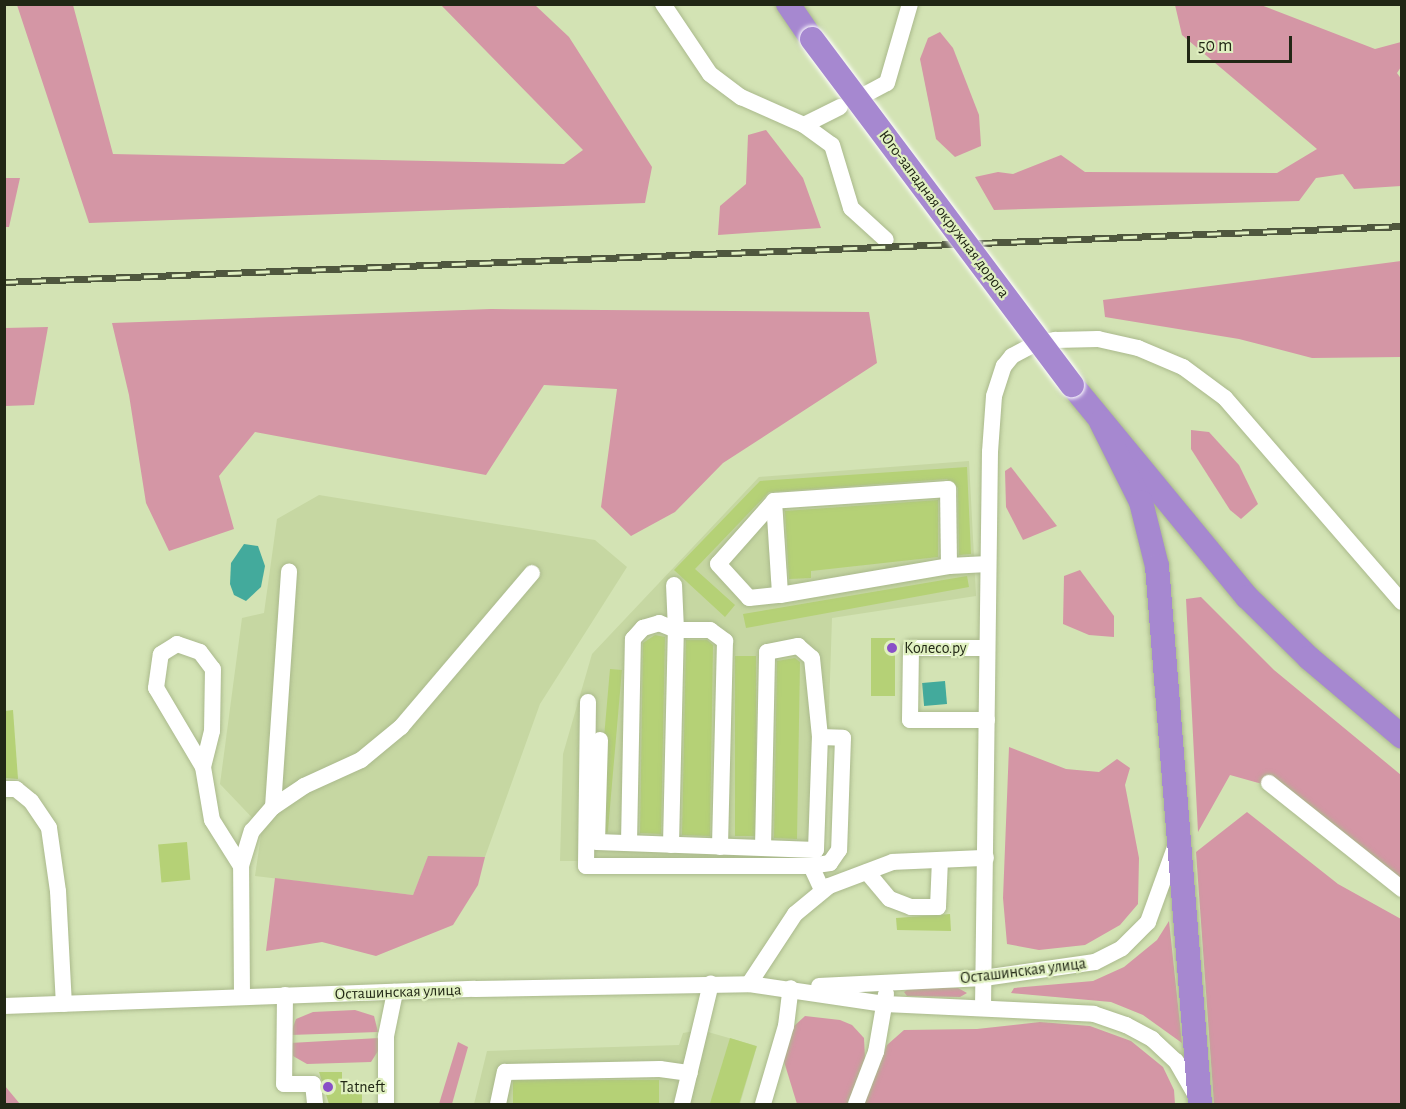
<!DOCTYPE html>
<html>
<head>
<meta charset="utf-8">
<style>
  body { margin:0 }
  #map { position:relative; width:1406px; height:1109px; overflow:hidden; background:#d3e3b4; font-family:"Alegreya Sans",sans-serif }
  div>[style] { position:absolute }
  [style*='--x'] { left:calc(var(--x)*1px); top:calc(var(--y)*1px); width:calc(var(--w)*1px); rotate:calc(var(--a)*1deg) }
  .built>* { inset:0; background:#c6d7a2 }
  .green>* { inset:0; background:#d496a5 }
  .water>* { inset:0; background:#43aa9c; transform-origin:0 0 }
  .building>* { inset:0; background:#b5d176; transform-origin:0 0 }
  .roads { filter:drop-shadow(0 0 2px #aab98c) drop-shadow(0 0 2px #aab98c) }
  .minor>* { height:16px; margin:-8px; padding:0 8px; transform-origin:8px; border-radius:8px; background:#fff }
  .highway>* { height:24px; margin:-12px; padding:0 12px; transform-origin:12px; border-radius:12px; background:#a688d0 }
  .rail>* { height:7px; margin-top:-3.5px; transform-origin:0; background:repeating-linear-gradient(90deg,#e0f0c1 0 14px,#4f573e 0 28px); box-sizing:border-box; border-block:2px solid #4f573e }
  .bridges { filter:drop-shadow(0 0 2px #fff) drop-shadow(0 0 2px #fff) }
  .highway-bridge>* { height:24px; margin:-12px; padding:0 12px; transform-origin:12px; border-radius:12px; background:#a688d0 }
  .dots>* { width:16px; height:16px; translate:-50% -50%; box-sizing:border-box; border:3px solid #e0f0c1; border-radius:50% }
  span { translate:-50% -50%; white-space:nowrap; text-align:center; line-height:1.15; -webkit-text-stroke:4.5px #e0f0c1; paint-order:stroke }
  .street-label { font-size:16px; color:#212715 }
  .poi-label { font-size:16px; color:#212715 }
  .left { translate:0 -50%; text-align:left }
  .frame { position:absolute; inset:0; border:6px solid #212715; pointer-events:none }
  .scale { position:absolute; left:1187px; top:36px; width:105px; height:27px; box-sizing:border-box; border:3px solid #212715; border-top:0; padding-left:8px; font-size:18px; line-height:21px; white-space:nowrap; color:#212715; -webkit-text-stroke:4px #e0f0c1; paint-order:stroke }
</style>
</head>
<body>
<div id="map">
  <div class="built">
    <i style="clip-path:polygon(969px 461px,976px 596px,832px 618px,824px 861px,560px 861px,563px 754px,592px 654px,759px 477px)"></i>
    <i style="clip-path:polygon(319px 495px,595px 540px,627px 567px,540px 704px,485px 857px,428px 857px,413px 895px,255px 876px,262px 828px,220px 784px,242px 618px,264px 613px,277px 519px)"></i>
    <i style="clip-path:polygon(701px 1030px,757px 1046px,740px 1104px,474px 1104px,487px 1051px,679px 1045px,683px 1033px)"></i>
  </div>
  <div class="green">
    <i style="clip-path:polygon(17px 5px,73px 5px,113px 154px,564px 164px,583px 150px,441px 5px,535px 5px,569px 37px,652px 167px,645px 203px,89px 223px)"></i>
    <i style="clip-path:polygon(1175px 5px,1261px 5px,1375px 49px,1401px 42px,1401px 67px,1397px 73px,1402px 80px,1401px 186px,1354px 189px,1343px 174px,1316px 178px,1299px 201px,994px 210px,975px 177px,998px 172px,1013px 174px,1061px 155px,1085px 172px,1277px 173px,1317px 149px,1182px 35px)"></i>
    <i style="clip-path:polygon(940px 32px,953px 48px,979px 115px,981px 146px,955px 157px,936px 139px,920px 59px,928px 38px)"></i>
    <i style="clip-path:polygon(766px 130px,803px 178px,821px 228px,718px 235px,720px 206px,746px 184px,748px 135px)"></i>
    <i style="clip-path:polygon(4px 178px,20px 178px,9px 227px,5px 227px)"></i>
    <i style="clip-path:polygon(1401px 261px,1401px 357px,1312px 358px,1239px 339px,1105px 317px,1103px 300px)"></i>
    <i style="clip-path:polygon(491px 309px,869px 312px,877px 363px,723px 463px,675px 512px,631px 536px,601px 507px,617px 389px,544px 385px,486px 475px,255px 432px,219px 476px,234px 529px,169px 551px,146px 503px,129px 395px,112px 323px)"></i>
    <i style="clip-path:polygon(48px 327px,34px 405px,5px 406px,5px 328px)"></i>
    <i style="clip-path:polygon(1191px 430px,1209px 432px,1239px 465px,1258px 504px,1241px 519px,1230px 510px,1191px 449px)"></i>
    <i style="clip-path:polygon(1011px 467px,1057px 526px,1023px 540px,1006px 507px,1005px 471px)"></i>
    <i style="clip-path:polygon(1080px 570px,1114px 616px,1114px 637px,1089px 635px,1063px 624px,1064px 576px)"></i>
    <i style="clip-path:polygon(1201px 597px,1274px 670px,1401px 775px,1401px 889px,1273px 787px,1230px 775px,1198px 832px,1186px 599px)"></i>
    <i style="clip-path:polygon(1009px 747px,1066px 769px,1099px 772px,1117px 759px,1130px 768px,1125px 785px,1139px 858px,1138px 904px,1120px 925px,1085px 945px,1039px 950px,1007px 944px,1003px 898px)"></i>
    <i style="clip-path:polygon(1247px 812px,1338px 884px,1401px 919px,1401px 1104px,1214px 1104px,1196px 852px)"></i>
    <i style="clip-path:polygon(428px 856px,485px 857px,478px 885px,453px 925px,376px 956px,322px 942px,266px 951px,275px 878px,413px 895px)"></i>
    <i style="clip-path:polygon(1169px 921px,1182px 1043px,1143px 1015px,1111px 1002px,1011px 993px,1014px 988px,1093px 981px,1124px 967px,1157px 940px)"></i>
    <i style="clip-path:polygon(910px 988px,958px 988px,967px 993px,960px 997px,907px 996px,904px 992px)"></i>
    <i style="clip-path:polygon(355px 1010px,374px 1016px,378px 1032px,290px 1035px,296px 1019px,313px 1012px)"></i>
    <i style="clip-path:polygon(805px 1016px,840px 1020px,852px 1025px,864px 1038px,865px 1058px,848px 1104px,797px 1104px,782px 1055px,793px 1027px)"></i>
    <i style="clip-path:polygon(1040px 1022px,1090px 1026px,1131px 1041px,1163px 1067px,1174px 1090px,1175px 1104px,864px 1104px,887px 1045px,904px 1030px,977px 1029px)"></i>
    <i style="clip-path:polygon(379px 1038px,378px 1051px,371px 1062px,307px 1064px,293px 1056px,290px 1043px)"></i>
    <i style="clip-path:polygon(458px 1042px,468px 1047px,452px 1104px,439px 1104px)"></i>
    <i style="clip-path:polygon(5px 1086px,20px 1104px,5px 1104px)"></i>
  </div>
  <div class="water">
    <i style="clip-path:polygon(244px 544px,258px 546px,265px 566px,261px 587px,246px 601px,234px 595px,230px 584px,231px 563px)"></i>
    <i style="left:945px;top:681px;width:23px;height:23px;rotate:85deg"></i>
  </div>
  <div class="building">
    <i style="clip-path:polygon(967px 467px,971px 554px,959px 555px,958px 488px,947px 479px,769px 492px,695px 569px,735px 605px,725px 617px,674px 570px,760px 481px)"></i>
    <i style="clip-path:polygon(938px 500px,938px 557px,811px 571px,811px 578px,789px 579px,785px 511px)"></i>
    <i style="clip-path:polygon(967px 576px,969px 587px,746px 628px,743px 614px)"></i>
    <i style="clip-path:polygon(655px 635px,665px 637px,661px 834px,640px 833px,643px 643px)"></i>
    <i style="left:895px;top:638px;width:58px;height:24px;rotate:90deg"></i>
    <i style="clip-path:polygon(686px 640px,707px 640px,713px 645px,710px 836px,682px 835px)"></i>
    <i style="left:735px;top:656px;width:21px;height:180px"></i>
    <i style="clip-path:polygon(795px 658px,800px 662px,797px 839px,774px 838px,777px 661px)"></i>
    <i style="left:610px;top:669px;width:12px;height:163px;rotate:5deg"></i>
    <i style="clip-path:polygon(13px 710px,18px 779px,4px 778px,4px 711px)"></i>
    <i style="left:187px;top:842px;width:38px;height:29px;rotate:85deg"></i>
    <i style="clip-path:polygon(950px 914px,951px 931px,897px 930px,896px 918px)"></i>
    <i style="left:730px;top:1038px;width:28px;height:69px;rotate:17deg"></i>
    <i style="clip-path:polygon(319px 1072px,342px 1072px,342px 1088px,362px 1088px,362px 1104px,329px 1104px)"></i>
    <i style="left:659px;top:1080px;width:24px;height:146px;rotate:90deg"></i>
  </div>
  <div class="roads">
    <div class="minor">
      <i style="--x:663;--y:4;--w:84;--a:56.1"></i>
      <i style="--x:710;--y:74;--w:39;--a:37"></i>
      <i style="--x:741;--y:97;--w:69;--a:24"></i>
      <i style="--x:804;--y:125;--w:34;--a:36"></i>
      <i style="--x:832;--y:145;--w:66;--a:73.2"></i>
      <i style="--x:851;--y:208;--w:47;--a:42.4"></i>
      <i style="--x:853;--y:101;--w:38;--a:-28"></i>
      <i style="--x:887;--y:83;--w:82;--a:-73.8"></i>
      <i style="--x:804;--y:125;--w:40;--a:-26.6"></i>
      <i style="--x:774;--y:501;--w:84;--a:131.6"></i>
      <i style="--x:718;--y:564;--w:46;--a:47.6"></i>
      <i style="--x:749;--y:598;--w:31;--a:-6"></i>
      <i style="--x:949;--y:566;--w:77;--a:-90.7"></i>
      <i style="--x:948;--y:489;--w:174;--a:176.1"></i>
      <i style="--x:774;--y:501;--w:94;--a:86.3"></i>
      <i style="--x:780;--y:595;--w:171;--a:-9.7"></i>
      <i style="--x:949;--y:566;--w:39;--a:-3"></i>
      <i style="--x:588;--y:702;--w:164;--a:90.7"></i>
      <i style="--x:586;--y:866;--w:225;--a:0"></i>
      <i style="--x:811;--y:866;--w:26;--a:65"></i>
      <i style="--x:987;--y:720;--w:77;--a:180"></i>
      <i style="--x:910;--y:720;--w:72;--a:-89.2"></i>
      <i style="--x:911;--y:648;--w:76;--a:0"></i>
      <i style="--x:600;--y:740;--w:102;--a:91.7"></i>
      <i style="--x:597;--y:842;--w:219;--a:2.1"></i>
      <i style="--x:816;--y:850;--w:113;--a:-88"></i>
      <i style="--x:820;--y:737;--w:23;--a:2"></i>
      <i style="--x:843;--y:738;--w:112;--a:92"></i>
      <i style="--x:839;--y:850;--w:16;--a:125"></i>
      <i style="--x:830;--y:863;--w:19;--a:171"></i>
      <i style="--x:203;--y:767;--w:92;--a:-120.7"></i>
      <i style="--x:156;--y:688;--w:34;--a:-82"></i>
      <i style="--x:161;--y:654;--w:19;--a:-32"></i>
      <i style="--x:177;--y:644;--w:24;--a:19"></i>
      <i style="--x:200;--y:652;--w:21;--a:53"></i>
      <i style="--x:213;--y:669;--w:62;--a:90.9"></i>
      <i style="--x:212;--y:731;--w:37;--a:104"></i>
      <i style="--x:203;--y:767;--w:54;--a:80.4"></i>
      <i style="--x:212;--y:820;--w:54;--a:57.8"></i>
      <i style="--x:1269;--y:783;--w:170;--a:38.6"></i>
      <i style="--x:4;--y:789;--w:12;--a:0"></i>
      <i style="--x:16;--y:789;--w:19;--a:39"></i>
      <i style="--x:31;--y:801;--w:32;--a:56"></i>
      <i style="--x:49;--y:828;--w:64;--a:81.9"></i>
      <i style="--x:58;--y:891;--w:113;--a:87"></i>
      <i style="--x:273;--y:807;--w:236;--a:-86.1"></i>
      <i style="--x:629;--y:843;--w:204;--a:-88.9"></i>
      <i style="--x:633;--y:639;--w:15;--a:-48"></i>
      <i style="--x:643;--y:628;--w:17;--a:-17"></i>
      <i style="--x:659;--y:623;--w:18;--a:22"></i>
      <i style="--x:676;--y:630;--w:45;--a:-92.5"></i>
      <i style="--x:671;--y:845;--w:215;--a:-88.7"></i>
      <i style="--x:676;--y:630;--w:34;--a:0"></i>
      <i style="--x:710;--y:630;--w:19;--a:36"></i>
      <i style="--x:725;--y:641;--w:206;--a:91.4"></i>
      <i style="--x:763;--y:848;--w:196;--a:-88.8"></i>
      <i style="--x:767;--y:652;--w:32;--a:-11"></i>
      <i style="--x:798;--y:646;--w:18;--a:41"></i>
      <i style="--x:812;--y:658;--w:79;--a:84.2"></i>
      <i style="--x:867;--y:872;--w:35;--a:50"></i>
      <i style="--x:890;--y:899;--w:22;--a:21"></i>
      <i style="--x:911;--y:907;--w:27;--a:0"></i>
      <i style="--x:938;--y:907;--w:47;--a:-87.6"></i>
      <i style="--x:749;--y:984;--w:84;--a:-56.7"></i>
      <i style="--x:795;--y:914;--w:44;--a:-39.5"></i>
      <i style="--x:829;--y:886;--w:68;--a:-20.6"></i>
      <i style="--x:893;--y:862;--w:93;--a:-2.5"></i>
      <i style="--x:819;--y:986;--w:165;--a:-2.8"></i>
      <i style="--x:984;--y:978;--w:112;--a:-8.2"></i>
      <i style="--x:1095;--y:962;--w:30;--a:-27"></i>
      <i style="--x:1122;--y:948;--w:37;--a:-45"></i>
      <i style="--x:1148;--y:922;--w:85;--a:-70.1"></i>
      <i style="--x:285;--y:995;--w:89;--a:90.6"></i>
      <i style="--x:284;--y:1084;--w:29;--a:0"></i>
      <i style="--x:313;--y:1084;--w:20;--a:84"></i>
      <i style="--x:242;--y:996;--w:130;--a:-90.4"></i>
      <i style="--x:241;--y:866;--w:37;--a:-73"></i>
      <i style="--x:252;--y:831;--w:32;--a:-49"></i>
      <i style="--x:273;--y:807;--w:37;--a:-34"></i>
      <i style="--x:304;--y:786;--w:63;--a:-24.5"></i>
      <i style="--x:361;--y:760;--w:52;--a:-39.5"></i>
      <i style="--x:401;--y:727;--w:202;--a:-49.6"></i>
      <i style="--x:4;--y:1006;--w:471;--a:-2.1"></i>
      <i style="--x:475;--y:989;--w:274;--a:-1"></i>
      <i style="--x:749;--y:984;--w:137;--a:8.4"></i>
      <i style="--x:885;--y:1004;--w:209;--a:2.7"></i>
      <i style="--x:1094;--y:1014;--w:34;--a:19"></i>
      <i style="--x:1126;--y:1025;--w:30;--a:28"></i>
      <i style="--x:1152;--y:1039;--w:33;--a:43"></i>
      <i style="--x:1176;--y:1061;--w:38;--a:60"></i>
      <i style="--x:983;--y:1008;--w:556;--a:-89.28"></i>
      <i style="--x:990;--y:452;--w:56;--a:-85.9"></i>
      <i style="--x:994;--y:396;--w:32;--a:-72"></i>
      <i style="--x:1004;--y:366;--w:13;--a:-51"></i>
      <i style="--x:1012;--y:356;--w:24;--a:-28"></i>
      <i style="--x:1033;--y:345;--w:23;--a:-13"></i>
      <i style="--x:1055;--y:340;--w:43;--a:-1.3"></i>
      <i style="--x:1098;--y:339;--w:41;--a:12.7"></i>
      <i style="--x:1138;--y:348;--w:49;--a:22.9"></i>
      <i style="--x:1183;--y:367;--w:52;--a:36.4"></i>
      <i style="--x:1225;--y:398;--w:270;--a:49.1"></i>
      <i style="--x:386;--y:1104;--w:68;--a:-90"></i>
      <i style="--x:386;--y:1036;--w:45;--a:-78.4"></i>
      <i style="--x:498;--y:1104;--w:33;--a:-78"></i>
      <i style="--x:505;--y:1072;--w:155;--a:-1.1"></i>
      <i style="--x:660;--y:1069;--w:30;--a:8"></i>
      <i style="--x:682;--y:1104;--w:124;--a:-76.5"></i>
      <i style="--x:763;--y:1104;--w:81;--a:-73.6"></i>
      <i style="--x:786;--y:1026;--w:38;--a:-83"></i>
      <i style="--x:856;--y:1104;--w:56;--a:-69"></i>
      <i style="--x:876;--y:1052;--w:59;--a:-80.2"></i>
    </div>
    <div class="highway">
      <i style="--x:788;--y:4;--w:42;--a:55.6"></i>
      <i style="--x:1072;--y:385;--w:275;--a:50.5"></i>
      <i style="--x:1247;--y:597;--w:87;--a:44.5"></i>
      <i style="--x:1309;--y:658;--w:122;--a:40.3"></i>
      <i style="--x:1101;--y:422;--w:89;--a:63.4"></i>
      <i style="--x:1141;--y:502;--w:66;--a:76"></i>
      <i style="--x:1157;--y:566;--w:540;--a:85.43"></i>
    </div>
  </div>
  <div class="rail">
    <i style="--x:4;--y:282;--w:1399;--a:-2.29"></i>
  </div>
  <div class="bridges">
    <div class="highway-bridge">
      <i style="--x:812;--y:39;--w:433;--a:53.1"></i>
    </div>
  </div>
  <div class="dots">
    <i style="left:892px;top:648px;background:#8950c7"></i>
    <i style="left:328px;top:1087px;background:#8950c7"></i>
  </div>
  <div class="street-label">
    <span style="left:944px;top:214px;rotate:53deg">Юго-западная окружная дорога</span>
    <span style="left:1023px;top:971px;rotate:-7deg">Осташинская улица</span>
    <span style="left:398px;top:992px;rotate:-2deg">Осташинская улица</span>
  </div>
  <div class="poi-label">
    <span class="left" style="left:904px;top:648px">Колесо.ру</span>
    <span class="left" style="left:340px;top:1087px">Tatneft</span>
  </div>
  <div class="frame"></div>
  <div class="scale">50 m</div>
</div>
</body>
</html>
